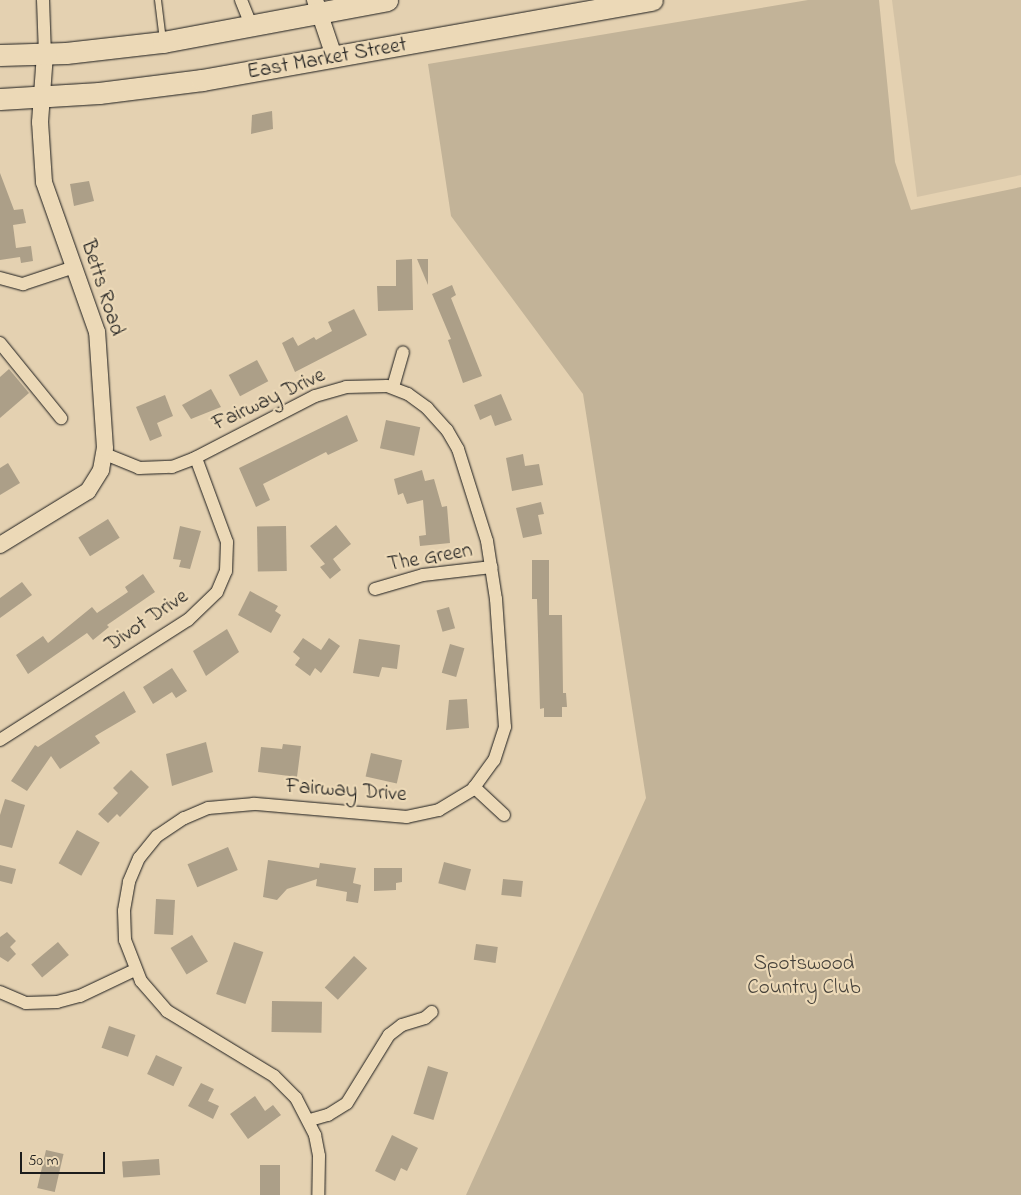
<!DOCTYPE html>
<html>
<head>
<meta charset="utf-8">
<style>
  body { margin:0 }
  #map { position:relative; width:1021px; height:1195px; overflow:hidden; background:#e4d1b1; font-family:"Indie Flower",sans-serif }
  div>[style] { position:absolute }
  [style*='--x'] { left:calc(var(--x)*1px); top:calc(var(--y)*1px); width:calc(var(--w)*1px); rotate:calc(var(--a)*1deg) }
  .built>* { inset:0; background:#d3c2a5 }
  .green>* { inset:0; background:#c2b398 }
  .building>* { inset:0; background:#ac9f88; transform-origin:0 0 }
  .roads { filter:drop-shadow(0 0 1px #1c1c1c) drop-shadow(0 0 1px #1c1c1c) }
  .service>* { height:6px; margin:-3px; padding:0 3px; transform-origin:3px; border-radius:3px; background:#ecd9b7 }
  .minor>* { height:12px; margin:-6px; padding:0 6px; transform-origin:6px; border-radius:6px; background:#ecd9b7 }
  .tertiary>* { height:16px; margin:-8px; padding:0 8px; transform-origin:8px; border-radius:8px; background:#ecd9b7 }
  .trunk>* { height:21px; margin:-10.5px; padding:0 10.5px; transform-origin:10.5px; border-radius:10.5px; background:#ecd9b7 }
  span { translate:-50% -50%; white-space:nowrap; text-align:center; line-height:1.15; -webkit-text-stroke:4.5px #ecd9b7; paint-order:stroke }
  .street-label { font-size:21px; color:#1c1c1c }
  .park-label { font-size:21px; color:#46423b }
  .scale { position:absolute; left:20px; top:1152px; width:85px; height:22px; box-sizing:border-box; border:2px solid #1c1c1c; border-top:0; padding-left:6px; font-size:15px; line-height:18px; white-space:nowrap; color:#1c1c1c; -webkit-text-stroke:4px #ecd9b7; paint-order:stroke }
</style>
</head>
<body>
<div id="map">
  <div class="built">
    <i style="clip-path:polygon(892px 0,1021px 0,1021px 175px,917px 197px)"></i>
  </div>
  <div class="green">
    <i style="clip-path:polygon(808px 0,879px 0,895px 162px,911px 210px,1021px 187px,1021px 1195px,466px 1195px,646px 798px,583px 394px,451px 216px,428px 64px)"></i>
  </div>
  <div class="building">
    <i style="clip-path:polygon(272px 111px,273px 129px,251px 134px,252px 115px)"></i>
    <i style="clip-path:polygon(0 173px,14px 210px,23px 209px,26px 223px,13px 225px,16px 248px,31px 246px,33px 261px,21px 263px,20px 257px,0 260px)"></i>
    <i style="clip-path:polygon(89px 181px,94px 201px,74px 206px,70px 184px)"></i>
    <i style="clip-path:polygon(412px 259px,413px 310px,378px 311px,377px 286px,396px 286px,396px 260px)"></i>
    <i style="clip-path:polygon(417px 259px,428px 259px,428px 285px)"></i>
    <i style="clip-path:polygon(452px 285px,456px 295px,451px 298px,482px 376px,463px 383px,448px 340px,451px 339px,432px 294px)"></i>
    <i style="clip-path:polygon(354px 309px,367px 335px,295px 372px,282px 343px,293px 337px,298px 346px,314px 337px,316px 340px,332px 331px,328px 322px)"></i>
    <i style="left:257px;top:360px;width:24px;height:32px;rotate:62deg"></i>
    <i style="clip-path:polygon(9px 369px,29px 393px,0 418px,0 377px)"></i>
    <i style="clip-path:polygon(211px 389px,221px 407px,191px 419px,182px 405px)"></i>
    <i style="clip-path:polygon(501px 394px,512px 420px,495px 426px,491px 415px,480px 420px,474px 405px)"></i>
    <i style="clip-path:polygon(165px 395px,173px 416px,157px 423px,162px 436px,150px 441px,136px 407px)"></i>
    <i style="clip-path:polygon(347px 415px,358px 441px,328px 455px,326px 452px,263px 484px,270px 500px,256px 507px,239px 468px)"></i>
    <i style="left:386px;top:420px;width:35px;height:29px;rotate:12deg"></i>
    <i style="clip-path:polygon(523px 454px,525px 466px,539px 464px,543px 485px,512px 491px,506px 458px)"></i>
    <i style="clip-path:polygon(8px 463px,20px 483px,0 495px,0 468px)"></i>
    <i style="clip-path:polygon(422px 470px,425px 481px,434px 479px,442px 507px,447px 506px,450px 543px,420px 546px,419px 536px,426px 535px,423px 500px,407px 504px,403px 493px,398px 495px,394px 479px)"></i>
    <i style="clip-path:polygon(541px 502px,544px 514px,538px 515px,542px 534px,523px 538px,516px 508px)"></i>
    <i style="left:108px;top:519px;width:22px;height:35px;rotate:58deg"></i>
    <i style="clip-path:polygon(336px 525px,351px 544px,333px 559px,341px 570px,330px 579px,320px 567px,325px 564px,310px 546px)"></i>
    <i style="clip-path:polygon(180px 526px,201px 531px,190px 569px,179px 567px,181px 560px,173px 559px)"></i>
    <i style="left:286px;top:526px;width:45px;height:29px;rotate:89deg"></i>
    <i style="clip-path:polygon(532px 560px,549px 560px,549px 615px,562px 615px,563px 693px,566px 693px,567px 707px,562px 707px,562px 717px,544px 717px,544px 708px,540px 709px,537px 599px,532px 599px)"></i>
    <i style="clip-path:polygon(143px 574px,155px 592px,107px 625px,109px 627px,93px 640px,87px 633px,28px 674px,16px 655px,43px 636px,48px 643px,92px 607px,97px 613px,128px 592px,125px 587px)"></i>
    <i style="clip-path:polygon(22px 582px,32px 595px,0 618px,0 598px)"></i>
    <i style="clip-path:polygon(250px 591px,278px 606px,275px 611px,281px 615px,271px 633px,238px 615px)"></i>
    <i style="left:449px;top:607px;width:22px;height:13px;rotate:74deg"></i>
    <i style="clip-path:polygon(227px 629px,239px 652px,206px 676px,193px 651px)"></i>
    <i style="clip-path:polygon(303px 638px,321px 650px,329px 638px,340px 646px,321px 673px,315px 668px,310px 676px,295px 665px,300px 658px,293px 652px)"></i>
    <i style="clip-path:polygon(359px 639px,400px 645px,397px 669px,382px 667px,379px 677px,353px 673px)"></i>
    <i style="left:450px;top:644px;width:15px;height:30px;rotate:16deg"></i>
    <i style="clip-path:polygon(172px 668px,187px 691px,176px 698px,172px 692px,153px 704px,143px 687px)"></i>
    <i style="clip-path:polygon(124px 691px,136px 712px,95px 736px,100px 743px,60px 769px,51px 756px,27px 791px,11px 781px,35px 745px,38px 747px)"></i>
    <i style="clip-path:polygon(467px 699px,469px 728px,446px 730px,449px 700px)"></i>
    <i style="clip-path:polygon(206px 742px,213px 772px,172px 786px,166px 754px)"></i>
    <i style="clip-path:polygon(283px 744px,301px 746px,297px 777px,258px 772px,261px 747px,282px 749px)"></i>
    <i style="left:371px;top:753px;width:32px;height:24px;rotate:13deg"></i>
    <i style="clip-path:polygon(131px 770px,149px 787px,120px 817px,117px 814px,108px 823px,98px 814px,118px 793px,113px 788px)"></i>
    <i style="clip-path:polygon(5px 799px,25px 805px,12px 848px,0 845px,0 815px)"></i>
    <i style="left:77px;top:830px;width:26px;height:38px;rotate:29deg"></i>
    <i style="left:228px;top:847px;width:25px;height:44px;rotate:67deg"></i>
    <i style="clip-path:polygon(268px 860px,319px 868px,320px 863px,356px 868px,353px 883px,361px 885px,358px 903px,346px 901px,347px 892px,316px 886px,317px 879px,287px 889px,277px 900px,263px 897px)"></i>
    <i style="left:444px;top:862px;width:28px;height:22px;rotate:15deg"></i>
    <i style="clip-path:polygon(0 865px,16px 869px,12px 884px,0 881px)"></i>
    <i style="clip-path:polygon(374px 868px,402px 868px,402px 882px,396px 883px,396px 890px,374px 891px)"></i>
    <i style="left:503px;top:879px;width:20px;height:16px;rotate:6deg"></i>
    <i style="left:156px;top:899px;width:19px;height:35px;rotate:3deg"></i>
    <i style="clip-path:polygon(7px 932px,16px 941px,10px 947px,16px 954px,8px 962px,0 957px,0 937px)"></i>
    <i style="left:192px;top:935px;width:31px;height:25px;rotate:59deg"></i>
    <i style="left:58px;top:942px;width:17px;height:35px;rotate:50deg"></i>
    <i style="left:234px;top:942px;width:31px;height:55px;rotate:19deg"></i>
    <i style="left:476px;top:944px;width:22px;height:16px;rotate:8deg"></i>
    <i style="left:354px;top:956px;width:18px;height:43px;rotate:43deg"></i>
    <i style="left:272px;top:1001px;width:50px;height:31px;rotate:1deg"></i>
    <i style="left:109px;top:1026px;width:28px;height:23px;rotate:19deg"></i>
    <i style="left:156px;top:1055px;width:29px;height:21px;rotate:25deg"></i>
    <i style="left:428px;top:1066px;width:21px;height:50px;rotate:17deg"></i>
    <i style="clip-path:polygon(201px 1083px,214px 1089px,208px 1101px,219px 1106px,213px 1119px,188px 1106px)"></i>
    <i style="clip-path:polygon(255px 1096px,265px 1111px,273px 1105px,281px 1115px,248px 1139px,230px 1114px)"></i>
    <i style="clip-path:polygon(392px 1135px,418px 1148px,407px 1171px,401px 1168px,395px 1181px,375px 1171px)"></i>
    <i style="left:46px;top:1150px;width:18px;height:39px;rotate:13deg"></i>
    <i style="left:159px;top:1159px;width:16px;height:37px;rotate:86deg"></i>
    <i style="left:260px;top:1165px;width:20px;height:30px"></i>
  </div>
  <div class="roads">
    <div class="service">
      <i style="--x:158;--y:0;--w:38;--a:83"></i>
    </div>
    <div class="minor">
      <i style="--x:43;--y:0;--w:54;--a:87.9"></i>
      <i style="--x:241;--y:0;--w:27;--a:68"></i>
      <i style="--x:0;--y:278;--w:24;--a:15"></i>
      <i style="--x:23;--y:284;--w:54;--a:-18.4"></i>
      <i style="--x:0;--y:343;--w:97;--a:50.9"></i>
      <i style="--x:393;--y:387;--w:36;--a:-74"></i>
      <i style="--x:105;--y:454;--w:37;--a:22"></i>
      <i style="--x:139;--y:468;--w:33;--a:-2"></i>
      <i style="--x:172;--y:467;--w:22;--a:-21"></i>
      <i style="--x:193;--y:459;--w:137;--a:-27.3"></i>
      <i style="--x:315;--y:396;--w:32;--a:-16"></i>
      <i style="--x:346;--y:387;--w:41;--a:-1.4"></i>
      <i style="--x:387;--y:386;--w:22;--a:21"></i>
      <i style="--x:408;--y:394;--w:24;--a:36"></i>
      <i style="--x:427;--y:408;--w:30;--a:48"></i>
      <i style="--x:447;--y:430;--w:22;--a:60"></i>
      <i style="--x:458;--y:449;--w:96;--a:72.5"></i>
      <i style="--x:487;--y:541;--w:59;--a:81.2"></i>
      <i style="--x:496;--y:599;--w:128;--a:86"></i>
      <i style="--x:505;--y:727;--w:35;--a:108"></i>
      <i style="--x:494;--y:760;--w:37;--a:126"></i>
      <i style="--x:472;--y:790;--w:39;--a:149"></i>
      <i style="--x:439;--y:810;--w:33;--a:168"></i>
      <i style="--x:407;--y:817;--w:154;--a:-175.1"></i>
      <i style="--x:254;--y:804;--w:46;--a:175"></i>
      <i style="--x:208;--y:808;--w:26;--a:157"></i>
      <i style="--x:184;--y:818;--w:32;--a:146"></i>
      <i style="--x:157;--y:836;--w:28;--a:129"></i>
      <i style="--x:139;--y:858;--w:26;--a:113"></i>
      <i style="--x:129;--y:882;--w:29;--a:100"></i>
      <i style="--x:124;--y:911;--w:29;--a:88"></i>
      <i style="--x:125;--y:940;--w:44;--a:68.7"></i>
      <i style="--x:141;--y:981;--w:40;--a:49"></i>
      <i style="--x:167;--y:1011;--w:125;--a:31.3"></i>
      <i style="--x:274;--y:1076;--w:31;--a:45"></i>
      <i style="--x:296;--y:1098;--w:42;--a:62.8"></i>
      <i style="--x:315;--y:1135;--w:21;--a:79"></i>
      <i style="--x:319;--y:1156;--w:39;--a:91"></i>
      <i style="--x:375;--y:589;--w:50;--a:-16.3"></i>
      <i style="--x:423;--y:575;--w:69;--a:-6.6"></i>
      <i style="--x:0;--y:740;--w:223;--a:-32.6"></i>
      <i style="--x:188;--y:620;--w:40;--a:-44"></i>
      <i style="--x:217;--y:592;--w:23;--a:-67"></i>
      <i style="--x:226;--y:571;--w:29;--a:-88"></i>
      <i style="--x:227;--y:542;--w:90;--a:-110.3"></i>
      <i style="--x:474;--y:787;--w:41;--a:43"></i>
      <i style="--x:0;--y:992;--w:28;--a:23"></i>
      <i style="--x:26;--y:1003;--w:31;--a:-2"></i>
      <i style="--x:57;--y:1002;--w:24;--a:-15"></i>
      <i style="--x:80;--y:996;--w:61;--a:-25.3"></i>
      <i style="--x:310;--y:1120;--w:19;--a:-16"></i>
      <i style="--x:328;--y:1115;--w:22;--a:-32"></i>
      <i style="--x:347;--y:1103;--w:80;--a:-58.3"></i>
      <i style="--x:389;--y:1035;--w:16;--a:-38"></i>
      <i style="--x:402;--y:1025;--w:24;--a:-17"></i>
      <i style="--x:425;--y:1018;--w:9;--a:-41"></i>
    </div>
    <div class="tertiary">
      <i style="--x:315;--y:0;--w:62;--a:71.3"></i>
      <i style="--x:0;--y:545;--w:103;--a:-31.5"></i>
      <i style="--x:88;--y:491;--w:25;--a:-58"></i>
      <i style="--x:101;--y:470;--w:22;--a:-80"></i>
      <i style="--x:105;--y:448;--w:116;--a:-93.9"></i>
      <i style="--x:97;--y:332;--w:159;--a:-109.5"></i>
      <i style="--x:44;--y:182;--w:60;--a:-93.8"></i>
      <i style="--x:40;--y:122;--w:68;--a:-85.8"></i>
    </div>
    <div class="trunk">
      <i style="--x:0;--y:55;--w:66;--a:-1.7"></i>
      <i style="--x:66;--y:53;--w:98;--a:-6.5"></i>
      <i style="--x:163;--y:42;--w:228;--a:-10.6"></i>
      <i style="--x:0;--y:99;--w:99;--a:-3.5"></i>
      <i style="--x:99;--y:93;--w:104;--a:-7.2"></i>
      <i style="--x:202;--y:80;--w:457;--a:-10.1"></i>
    </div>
  </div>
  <div class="street-label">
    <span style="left:327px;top:59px;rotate:-10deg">East Market Street</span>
    <span style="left:102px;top:288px;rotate:72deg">Betts Road</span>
    <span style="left:269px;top:400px;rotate:-25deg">Fairway Drive</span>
    <span style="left:430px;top:558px;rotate:-10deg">The Green</span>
    <span style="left:147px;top:621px;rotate:-34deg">Divot Drive</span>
    <span style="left:346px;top:791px;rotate:4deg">Fairway Drive</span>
  </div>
  <div class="park-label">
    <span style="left:804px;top:976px">Spotswood<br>Country Club</span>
  </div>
  <div class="scale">50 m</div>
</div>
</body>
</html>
